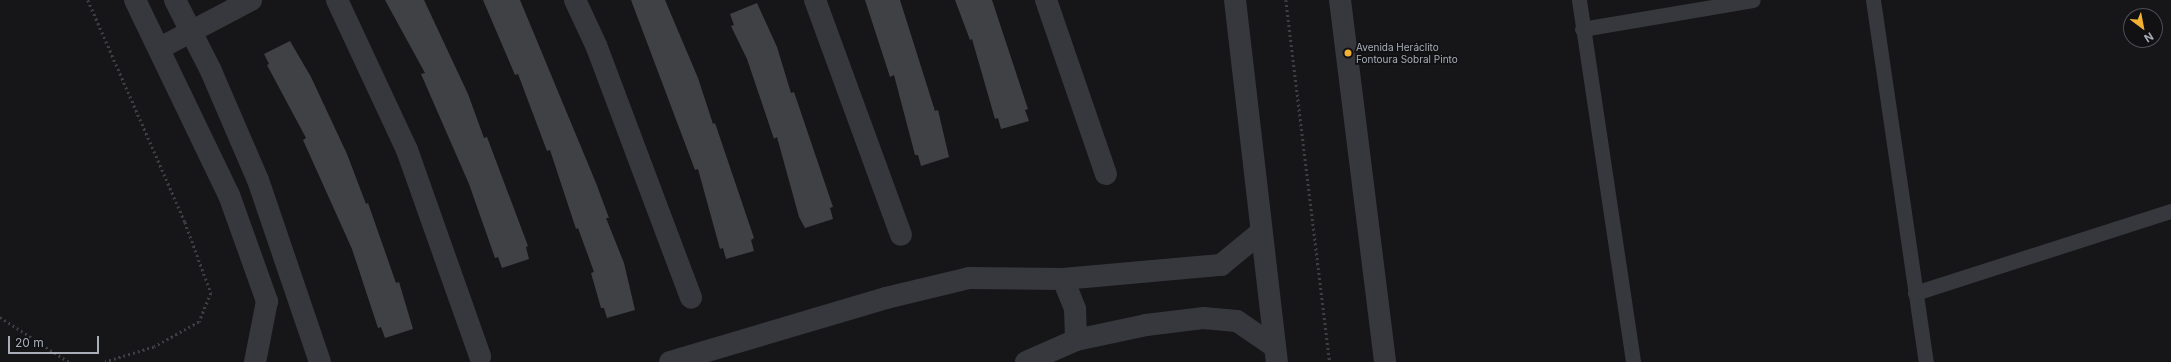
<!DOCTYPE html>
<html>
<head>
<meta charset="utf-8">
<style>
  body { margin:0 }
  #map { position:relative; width:2171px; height:362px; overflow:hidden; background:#161618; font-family:Inter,sans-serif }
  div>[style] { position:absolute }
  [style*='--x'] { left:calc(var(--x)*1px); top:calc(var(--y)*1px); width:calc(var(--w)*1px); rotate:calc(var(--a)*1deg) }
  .building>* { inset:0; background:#404145 }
  .path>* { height:2.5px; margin-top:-1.25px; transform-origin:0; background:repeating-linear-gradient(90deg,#3d3f44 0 2px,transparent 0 5px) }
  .service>* { height:15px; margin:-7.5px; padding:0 7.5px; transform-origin:7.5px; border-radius:7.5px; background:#37383d }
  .minor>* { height:22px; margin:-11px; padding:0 11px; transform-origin:11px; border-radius:11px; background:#37383d }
  .tertiary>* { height:22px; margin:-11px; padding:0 11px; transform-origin:11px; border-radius:11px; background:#37383d }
  .dots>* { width:11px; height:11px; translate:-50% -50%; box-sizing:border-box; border:2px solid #111113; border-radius:50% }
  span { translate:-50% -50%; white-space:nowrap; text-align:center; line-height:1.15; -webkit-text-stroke:3.5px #111113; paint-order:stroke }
  .poi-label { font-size:10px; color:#a8adb8 }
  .left { translate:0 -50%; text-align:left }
  .north { position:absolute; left:2123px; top:8px; width:40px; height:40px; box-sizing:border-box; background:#111113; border:1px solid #4d4f55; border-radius:50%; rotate:148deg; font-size:11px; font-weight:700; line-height:16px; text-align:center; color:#a8adb8 }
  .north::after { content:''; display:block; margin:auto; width:14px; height:18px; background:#f2b134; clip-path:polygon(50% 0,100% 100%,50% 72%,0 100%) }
  .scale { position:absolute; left:8px; top:336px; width:91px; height:18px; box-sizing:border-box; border:2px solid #a8adb8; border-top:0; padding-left:5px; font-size:12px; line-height:14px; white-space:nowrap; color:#a8adb8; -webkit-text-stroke:3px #111113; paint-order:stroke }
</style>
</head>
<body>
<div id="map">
  <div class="building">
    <i style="clip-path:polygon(385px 0,424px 0,468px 94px,484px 138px,487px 137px,528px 246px,526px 247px,529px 259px,502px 268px,498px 257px,495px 258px,469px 184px,421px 74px,425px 73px)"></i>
    <i style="clip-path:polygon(483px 0,520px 0,596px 183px,609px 218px,606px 218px,624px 263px,635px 310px,607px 318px,604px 308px,601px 308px,591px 273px,594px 272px,578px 228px,576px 229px,550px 150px,547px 151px,518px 74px,515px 75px)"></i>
    <i style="clip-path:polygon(631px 0,665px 0,698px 78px,713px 124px,715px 123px,754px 238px,751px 240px,754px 251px,726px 259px,723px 248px,720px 249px,698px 169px,695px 170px)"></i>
    <i style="clip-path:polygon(865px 0,900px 0,935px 111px,938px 110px,949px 157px,921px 166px,918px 155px,915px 155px,894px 75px,890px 77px)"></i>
    <i style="clip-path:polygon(955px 0,992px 0,1028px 109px,1025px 110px,1029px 121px,1001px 129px,998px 118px,995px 119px,972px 39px,970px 40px)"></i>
    <i style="clip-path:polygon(757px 3px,777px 47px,791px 93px,794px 92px,833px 207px,830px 208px,833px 219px,805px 228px,799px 217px,777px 137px,774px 139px,747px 59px,731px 26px,734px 25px,730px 14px)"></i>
    <i style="clip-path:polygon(290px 41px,311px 77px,347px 154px,366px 204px,368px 203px,396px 283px,399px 282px,413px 329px,385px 338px,381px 327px,378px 328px,352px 249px,303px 140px,306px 138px,267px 65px,269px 64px,264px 54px)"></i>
  </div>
  <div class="path">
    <i style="--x:88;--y:0;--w:242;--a:66.4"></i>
    <i style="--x:185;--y:222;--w:76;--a:69.9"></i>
    <i style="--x:211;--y:293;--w:31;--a:112"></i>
    <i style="--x:199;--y:322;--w:51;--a:150.9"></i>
    <i style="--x:154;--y:347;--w:51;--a:163"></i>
    <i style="--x:1286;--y:0;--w:365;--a:83.1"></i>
    <i style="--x:0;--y:317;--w:82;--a:33.1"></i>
  </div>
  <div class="service">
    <i style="--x:1579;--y:0;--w:366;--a:81.5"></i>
    <i style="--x:1873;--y:0;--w:366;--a:81.7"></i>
    <i style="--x:1582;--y:29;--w:173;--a:-9.6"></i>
    <i style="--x:1915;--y:293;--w:269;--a:-17.8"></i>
  </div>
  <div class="minor">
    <i style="--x:135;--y:0;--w:216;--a:64.3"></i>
    <i style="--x:229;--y:195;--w:113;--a:70.3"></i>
    <i style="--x:267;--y:301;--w:62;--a:101.1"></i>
    <i style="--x:175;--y:0;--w:80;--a:63.1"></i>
    <i style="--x:211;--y:71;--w:119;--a:66.7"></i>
    <i style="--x:258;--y:180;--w:192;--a:71.2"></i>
    <i style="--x:337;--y:0;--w:166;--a:65"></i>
    <i style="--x:407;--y:150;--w:219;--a:70.5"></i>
    <i style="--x:575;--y:0;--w:50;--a:65"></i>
    <i style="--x:596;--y:45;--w:270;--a:69.4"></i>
    <i style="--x:815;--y:0;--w:250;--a:69.9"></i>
    <i style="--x:1046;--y:0;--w:184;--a:71"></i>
    <i style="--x:160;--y:48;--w:103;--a:-27.8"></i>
    <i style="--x:1063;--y:279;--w:32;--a:68"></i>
    <i style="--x:1075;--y:309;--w:31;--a:88"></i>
    <i style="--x:670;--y:362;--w:225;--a:-16.5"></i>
    <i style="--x:886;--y:298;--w:85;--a:-13.5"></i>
    <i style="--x:969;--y:278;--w:94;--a:0.6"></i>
    <i style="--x:1063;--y:279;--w:159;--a:-5.1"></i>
    <i style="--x:1221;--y:265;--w:52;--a:-39.5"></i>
    <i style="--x:1026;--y:362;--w:55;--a:-23.7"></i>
    <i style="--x:1076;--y:340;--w:72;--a:-12.1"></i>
    <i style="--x:1146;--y:325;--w:57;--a:-7"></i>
    <i style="--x:1203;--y:318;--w:34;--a:5"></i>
    <i style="--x:1237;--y:321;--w:46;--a:34.4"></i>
  </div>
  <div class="tertiary">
    <i style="--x:1235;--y:0;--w:364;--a:83.4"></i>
    <i style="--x:1340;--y:0;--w:365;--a:82.9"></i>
  </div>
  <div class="dots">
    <i style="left:1348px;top:53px;background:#f2b134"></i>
  </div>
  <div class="poi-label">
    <span class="left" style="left:1356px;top:53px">Avenida Heráclito<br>Fontoura Sobral Pinto</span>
  </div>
  <div class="north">N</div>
  <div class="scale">20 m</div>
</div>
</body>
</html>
